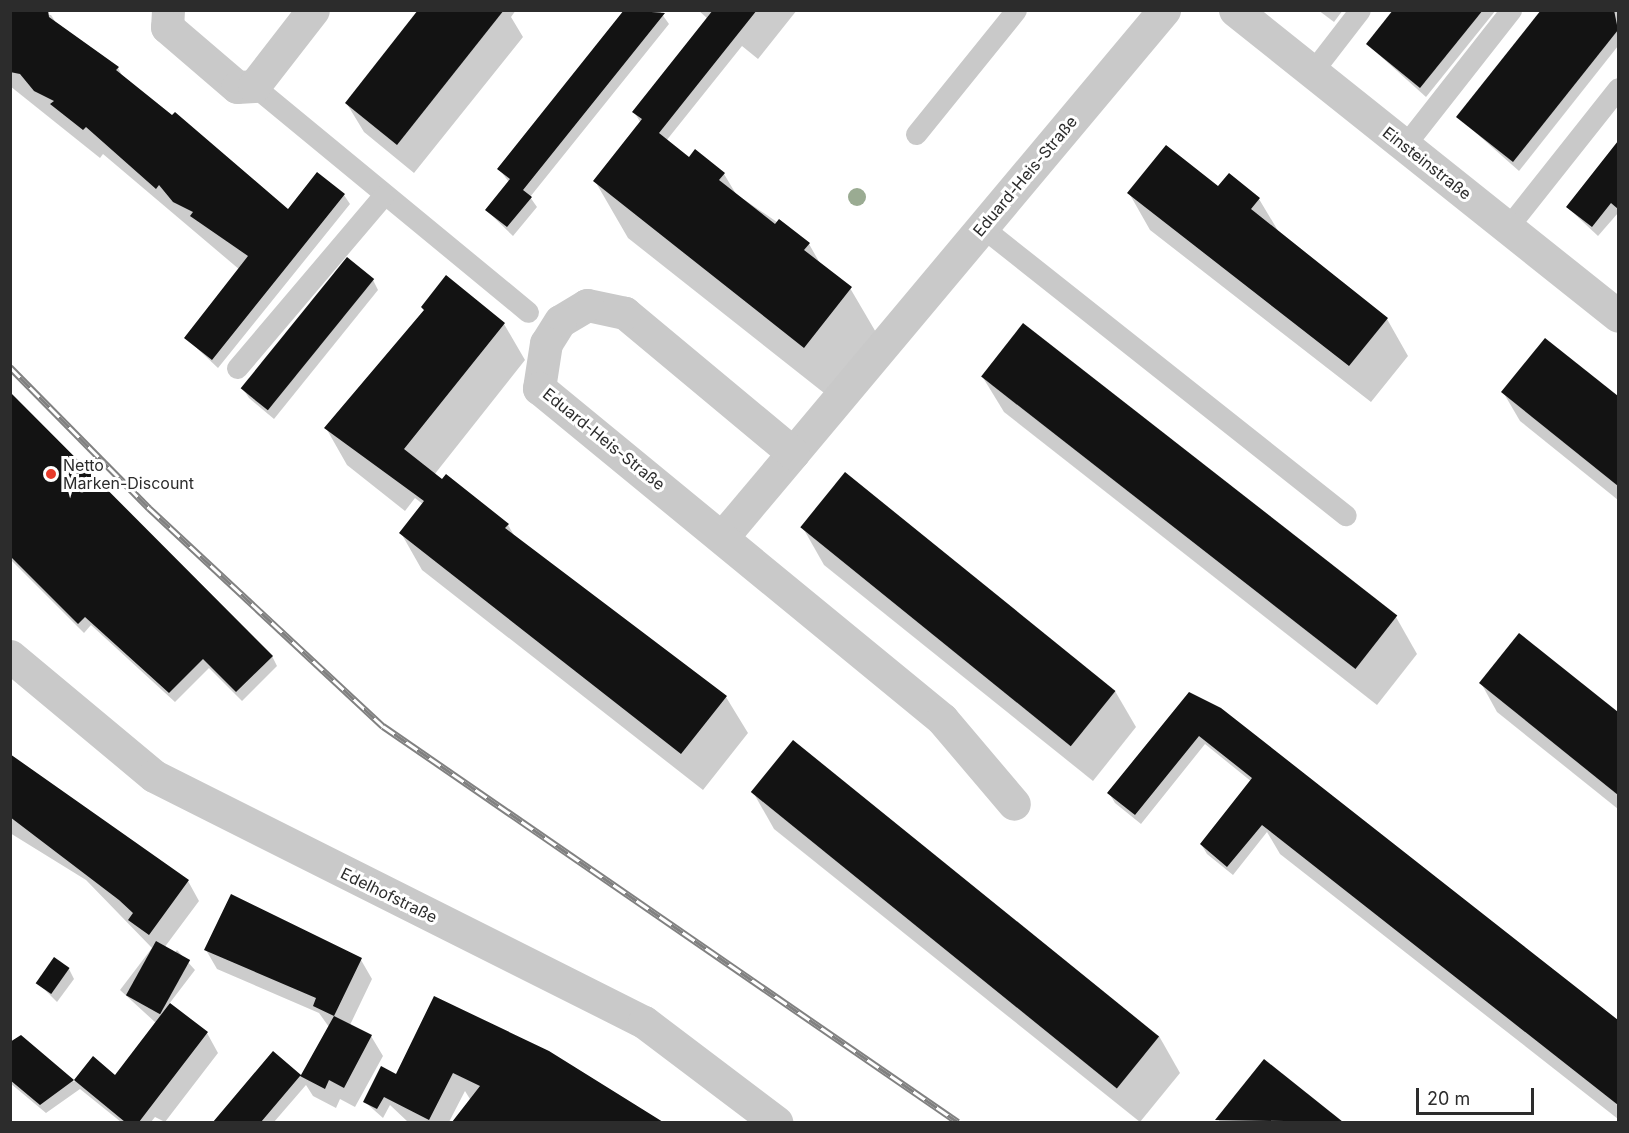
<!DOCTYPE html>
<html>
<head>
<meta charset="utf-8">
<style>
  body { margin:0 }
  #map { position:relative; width:1629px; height:1133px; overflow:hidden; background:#fff; font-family:Inter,sans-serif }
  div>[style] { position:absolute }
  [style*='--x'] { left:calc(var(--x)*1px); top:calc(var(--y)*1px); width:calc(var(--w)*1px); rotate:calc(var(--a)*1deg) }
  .shadow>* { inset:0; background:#0003 }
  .building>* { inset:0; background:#131313; transform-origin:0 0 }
  .service>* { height:21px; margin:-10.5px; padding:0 10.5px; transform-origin:10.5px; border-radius:10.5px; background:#c9c9c9 }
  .minor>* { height:33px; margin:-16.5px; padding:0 16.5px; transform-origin:16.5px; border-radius:16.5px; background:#c9c9c9 }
  .tertiary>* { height:33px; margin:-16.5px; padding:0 16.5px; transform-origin:16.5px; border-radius:16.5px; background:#c9c9c9 }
  .rail>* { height:7px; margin-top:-3.5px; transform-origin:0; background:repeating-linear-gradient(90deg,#fff 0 14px,#818181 0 28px); box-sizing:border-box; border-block:2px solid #818181 }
  .trees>* { width:18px; height:18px; margin:-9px; border-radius:50%; background:#9aab92 }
  .dots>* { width:16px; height:16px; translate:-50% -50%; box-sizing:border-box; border:3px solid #fff; border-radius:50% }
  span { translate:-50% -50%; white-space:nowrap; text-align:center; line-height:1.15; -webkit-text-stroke:6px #fff; paint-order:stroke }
  .street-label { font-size:16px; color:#2c2c2c }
  .poi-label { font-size:16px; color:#2c2c2c }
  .left { translate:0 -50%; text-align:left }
  .frame { position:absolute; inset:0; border:12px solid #2c2c2c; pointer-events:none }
  .scale { position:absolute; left:1416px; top:1088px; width:118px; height:27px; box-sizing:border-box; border:3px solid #2c2c2c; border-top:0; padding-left:8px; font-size:18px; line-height:21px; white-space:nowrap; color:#2c2c2c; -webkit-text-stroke:4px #fff; paint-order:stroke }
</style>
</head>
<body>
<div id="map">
  <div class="shadow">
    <i style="clip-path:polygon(10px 10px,51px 15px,58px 26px,118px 68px,124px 79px,288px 211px,344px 195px,350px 204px,218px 368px,186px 338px,240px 270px,103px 154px,100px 158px,10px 86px)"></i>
    <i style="clip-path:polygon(420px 10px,516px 10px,511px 17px,523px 37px,414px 173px,364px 132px,347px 104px)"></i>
    <i style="clip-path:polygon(626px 10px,659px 10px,669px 24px,530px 197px,537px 207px,513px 236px,486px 210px,509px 182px,499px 169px)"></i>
    <i style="clip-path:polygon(698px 10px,797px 10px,758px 59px,742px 46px,666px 141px,690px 159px,724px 174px,736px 194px,809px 244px,821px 265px,850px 288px,884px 346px,838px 404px,628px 238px,595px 181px,641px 123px,634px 112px,708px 19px)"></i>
    <i style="clip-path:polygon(1318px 10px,1343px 10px,1334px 22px)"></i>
    <i style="clip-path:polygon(1395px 10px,1496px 10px,1426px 97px,1367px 44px)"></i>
    <i style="clip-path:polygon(1543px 10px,1618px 10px,1618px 46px,1519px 171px,1458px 117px)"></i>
    <i style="clip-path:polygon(1618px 143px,1618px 213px,1598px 236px,1567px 207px)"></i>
    <i style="clip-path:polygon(1218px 188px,1259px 199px,1280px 234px,1387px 319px,1408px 356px,1371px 402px,1150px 230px,1129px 193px)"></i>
    <i style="clip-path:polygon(373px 280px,378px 290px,274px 419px,249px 398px,243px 389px)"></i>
    <i style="clip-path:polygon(504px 324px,525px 360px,434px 475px,508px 525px,515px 537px,726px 697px,748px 733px,703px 790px,422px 570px,401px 533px,424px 505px,415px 498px,405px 511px,347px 465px,326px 428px)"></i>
    <i style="clip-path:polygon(1545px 340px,1618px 398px,1618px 500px,1520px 421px,1503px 392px)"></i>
    <i style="clip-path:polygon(982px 376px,1396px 617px,1417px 654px,1377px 705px,1004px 412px)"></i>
    <i style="clip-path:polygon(10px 394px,272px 656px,277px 666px,242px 701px,209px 668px,175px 702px,91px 625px,84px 633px,10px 559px)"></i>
    <i style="clip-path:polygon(803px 528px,1115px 691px,1136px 727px,1093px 781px,824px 565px)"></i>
    <i style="clip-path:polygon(1520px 635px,1618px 714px,1618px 809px,1497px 712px,1481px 683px)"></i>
    <i style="clip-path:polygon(1189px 694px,1302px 774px,1618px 1022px,1618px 1119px,1280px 854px,1267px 832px,1233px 875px,1207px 854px,1201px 844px,1252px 782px,1205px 744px,1141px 824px,1115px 803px,1109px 793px)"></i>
    <i style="clip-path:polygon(10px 756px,188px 881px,199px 901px,164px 948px,173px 955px,177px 950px,195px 970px,169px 1004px,207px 1033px,218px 1053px,165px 1122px,155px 1117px,151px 1122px,121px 1122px,80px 1089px,46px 1113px,10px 1083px,10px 1044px,21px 1037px,74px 1082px,93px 1058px,115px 1077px,156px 1023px,120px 990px,152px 948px,86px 880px,10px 833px)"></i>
    <i style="clip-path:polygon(753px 792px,1159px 1036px,1180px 1073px,1140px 1122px,774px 829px)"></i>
    <i style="clip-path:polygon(206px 950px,361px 960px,372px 979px,350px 1025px,371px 1036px,383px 1056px,355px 1107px,340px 1099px,336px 1108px,313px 1096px,306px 1085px,274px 1122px,215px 1122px,273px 1053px,301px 1077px,329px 1027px,319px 1013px,217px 969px)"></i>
    <i style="clip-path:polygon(69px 969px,74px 979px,57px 1002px,38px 983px)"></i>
    <i style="clip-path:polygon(548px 1052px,660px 1122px,455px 1122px,473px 1104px,465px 1091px,449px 1122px,408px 1122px,390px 1105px,383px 1118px,365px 1102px,396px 1076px)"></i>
    <i style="clip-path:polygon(1264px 1061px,1341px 1122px,1218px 1122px)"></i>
  </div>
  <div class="building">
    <i style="clip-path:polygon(10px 10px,48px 10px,49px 17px,119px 67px,116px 70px,172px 115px,175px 112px,288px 209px,317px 172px,345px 194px,212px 360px,184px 338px,248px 256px,190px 216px,193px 212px,173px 202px,159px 185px,156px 189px,86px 127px,83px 130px,50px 104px,54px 101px,34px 91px,20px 74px,10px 72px)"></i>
    <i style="clip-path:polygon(418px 10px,504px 10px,397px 145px,345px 103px)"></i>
    <i style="clip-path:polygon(624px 10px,665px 13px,523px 190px,532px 197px,507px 227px,485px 210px,510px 179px,497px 169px)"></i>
    <i style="clip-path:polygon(713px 10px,757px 10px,659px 133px,689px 157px,695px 149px,725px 173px,719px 180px,775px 224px,779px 219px,810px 243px,804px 250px,852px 287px,804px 348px,593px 181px,642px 119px,632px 112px)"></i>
    <i style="clip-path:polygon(1393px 10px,1483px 10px,1420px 88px,1366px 44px)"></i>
    <i style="clip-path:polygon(1541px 10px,1614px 10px,1618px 30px,1513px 162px,1456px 117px)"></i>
    <i style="clip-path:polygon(1618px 141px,1618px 209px,1611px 203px,1592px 227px,1566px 207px)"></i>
    <i style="clip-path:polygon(1166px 145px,1218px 186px,1229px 173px,1260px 198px,1251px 209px,1388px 318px,1349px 366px,1127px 193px)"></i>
    <i style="left:347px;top:257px;width:35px;height:169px;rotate:39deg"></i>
    <i style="clip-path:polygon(446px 275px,505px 323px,404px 449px,442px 479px,446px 474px,509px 524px,505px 528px,727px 696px,681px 754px,399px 533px,424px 501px,324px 428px,424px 310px,421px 307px)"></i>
    <i style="left:1023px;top:323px;width:475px;height:68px;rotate:38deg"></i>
    <i style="clip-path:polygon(1545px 338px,1618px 396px,1618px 486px,1501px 392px)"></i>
    <i style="clip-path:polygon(10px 392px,273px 656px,236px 692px,203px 659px,169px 693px,85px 617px,78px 624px,10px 556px)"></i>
    <i style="left:845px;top:472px;width:348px;height:71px;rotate:39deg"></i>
    <i style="clip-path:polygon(1519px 633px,1618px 712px,1618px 795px,1479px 683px)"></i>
    <i style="clip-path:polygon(1189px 692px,1221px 708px,1618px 1020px,1618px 1105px,1262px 825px,1227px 867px,1200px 844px,1252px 778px,1199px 736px,1135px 815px,1107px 793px)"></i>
    <i style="left:793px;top:740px;width:471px;height:67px;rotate:39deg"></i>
    <i style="clip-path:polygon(10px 754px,189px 880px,149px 935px,128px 920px,133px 913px,119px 900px,10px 817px)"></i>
    <i style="clip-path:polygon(231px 894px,362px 958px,334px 1016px,313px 1006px,316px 998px,204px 950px)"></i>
    <i style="left:156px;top:941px;width:39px;height:62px;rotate:29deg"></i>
    <i style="left:54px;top:957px;width:19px;height:32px;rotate:35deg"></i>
    <i style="clip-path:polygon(434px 996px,549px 1051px,663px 1122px,452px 1122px,480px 1086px,453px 1073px,429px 1120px,384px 1097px,377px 1109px,363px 1102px,381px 1066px,396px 1074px)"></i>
    <i style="clip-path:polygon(170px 1003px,208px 1032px,139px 1122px,125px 1122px,74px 1080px,40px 1105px,10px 1080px,10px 1042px,21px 1035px,74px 1080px,93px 1056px,115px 1075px)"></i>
    <i style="clip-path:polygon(334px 1016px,372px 1035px,344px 1088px,329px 1080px,325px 1089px,300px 1076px,261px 1122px,213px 1122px,273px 1051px,301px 1075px)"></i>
    <i style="clip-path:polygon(1264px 1059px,1343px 1122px,1215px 1120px)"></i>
  </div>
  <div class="service">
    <i style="--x:1312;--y:72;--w:78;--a:-52.3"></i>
    <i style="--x:254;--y:86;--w:355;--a:39.5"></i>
    <i style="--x:916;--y:134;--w:159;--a:-51.1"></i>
    <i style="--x:1405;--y:145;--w:172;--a:-51.9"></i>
    <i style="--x:982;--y:227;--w:464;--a:38.4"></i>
    <i style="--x:1508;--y:227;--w:177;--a:-51.6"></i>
    <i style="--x:237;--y:368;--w:226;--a:-49.7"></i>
  </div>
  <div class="minor">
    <i style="--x:168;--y:10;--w:17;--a:93"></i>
    <i style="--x:167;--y:27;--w:92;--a:40.6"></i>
    <i style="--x:237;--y:87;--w:17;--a:-3"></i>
    <i style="--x:254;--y:86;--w:96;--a:-52.2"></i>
    <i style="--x:1235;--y:10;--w:490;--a:38.6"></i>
    <i style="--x:793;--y:453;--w:578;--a:-50.05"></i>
    <i style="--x:724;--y:535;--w:107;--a:-49.9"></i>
    <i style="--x:793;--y:453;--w:219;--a:-140.2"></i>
    <i style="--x:625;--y:313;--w:39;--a:-168"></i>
    <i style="--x:587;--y:305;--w:31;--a:149"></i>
    <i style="--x:560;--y:321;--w:26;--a:122"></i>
    <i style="--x:546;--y:343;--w:46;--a:98.8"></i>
    <i style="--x:539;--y:388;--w:522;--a:39.4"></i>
    <i style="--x:942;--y:719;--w:111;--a:49.7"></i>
  </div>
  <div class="tertiary">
    <i style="--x:10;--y:656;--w:187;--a:39.8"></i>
    <i style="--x:154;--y:776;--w:548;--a:26.66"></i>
    <i style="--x:644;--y:1022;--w:166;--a:37.1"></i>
  </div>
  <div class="rail">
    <i style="--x:10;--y:367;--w:198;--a:45.4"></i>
    <i style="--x:149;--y:508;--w:320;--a:43"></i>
    <i style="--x:383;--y:726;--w:698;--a:34.56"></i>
  </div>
  <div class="trees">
    <i style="left:857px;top:197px"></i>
  </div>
  <div class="dots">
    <i style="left:51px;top:474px;background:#e73a2a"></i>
  </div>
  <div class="street-label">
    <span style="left:1427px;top:163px;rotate:38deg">Einsteinstraße</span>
    <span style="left:1025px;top:176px;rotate:-50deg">Eduard-Heis-Straße</span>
    <span style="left:604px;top:439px;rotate:39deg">Eduard-Heis-Straße</span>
    <span style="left:389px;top:895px;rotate:26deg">Edelhofstraße</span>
  </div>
  <div class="poi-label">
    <span class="left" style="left:63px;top:474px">Netto<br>Marken-Discount</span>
  </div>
  <div class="frame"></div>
  <div class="scale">20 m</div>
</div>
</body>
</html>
